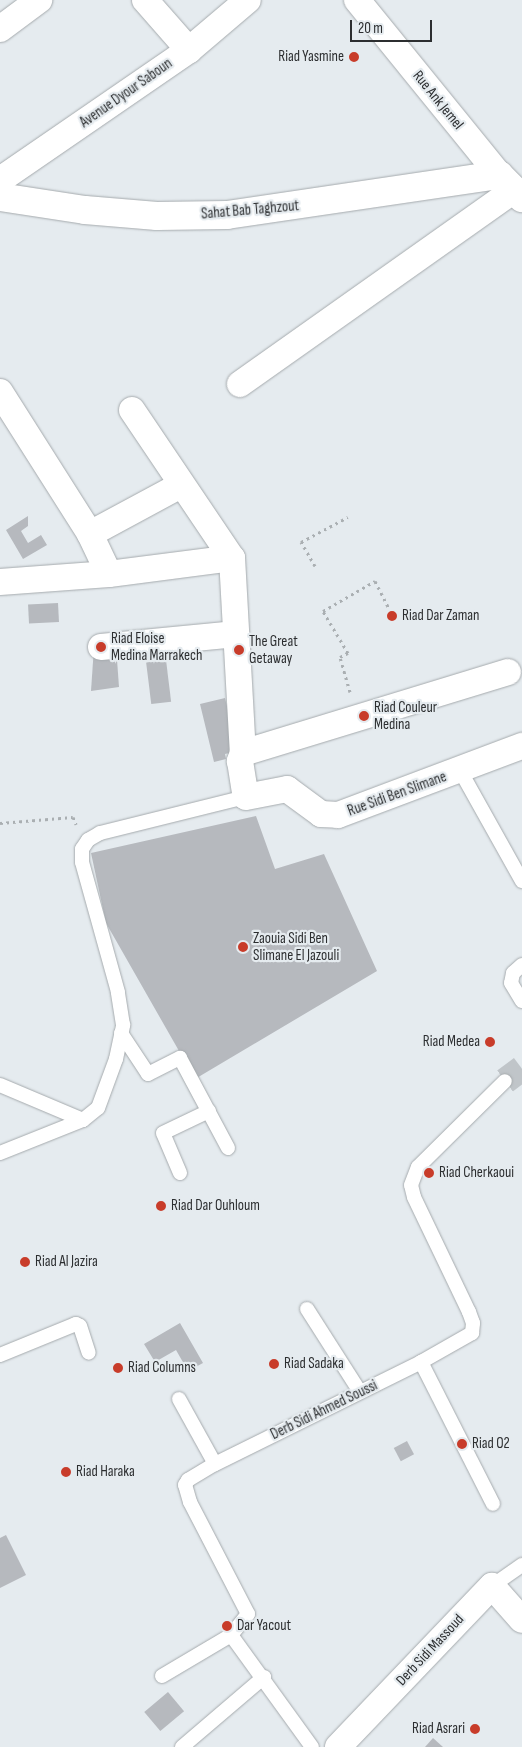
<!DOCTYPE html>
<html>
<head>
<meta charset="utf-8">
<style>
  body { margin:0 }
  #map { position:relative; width:522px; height:1747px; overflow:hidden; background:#e5ebef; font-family:"Sofia Sans Condensed",sans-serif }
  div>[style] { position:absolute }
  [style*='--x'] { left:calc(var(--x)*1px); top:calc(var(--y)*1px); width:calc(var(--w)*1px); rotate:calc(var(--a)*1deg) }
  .building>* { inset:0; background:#b6b9be; transform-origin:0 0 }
  .street-tunnel>* { height:26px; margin-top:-13px; transform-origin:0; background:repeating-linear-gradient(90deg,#c0c5c9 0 26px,transparent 0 39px) }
  .path>* { height:3px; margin-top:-1.5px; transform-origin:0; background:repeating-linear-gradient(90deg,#aaafb2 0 2.5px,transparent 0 6.5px) }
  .roads { filter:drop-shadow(0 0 1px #a5aaad) drop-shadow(0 0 1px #a5aaad) }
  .lane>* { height:14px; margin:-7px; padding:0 7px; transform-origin:7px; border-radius:7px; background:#fff }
  .street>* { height:26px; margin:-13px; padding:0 13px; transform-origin:13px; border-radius:13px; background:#fff }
  .secondary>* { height:28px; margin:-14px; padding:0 14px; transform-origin:14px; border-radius:14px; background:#fff }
  .dots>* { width:14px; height:14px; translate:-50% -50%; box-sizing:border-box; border:2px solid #e5ebef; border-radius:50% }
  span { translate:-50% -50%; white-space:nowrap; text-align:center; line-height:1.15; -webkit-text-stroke:4.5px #e5ebef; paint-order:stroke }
  .poi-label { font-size:15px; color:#2c2e30 }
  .right { translate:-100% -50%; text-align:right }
  .left { translate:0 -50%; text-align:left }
  .street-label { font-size:15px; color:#2c2e30 }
  .scale { position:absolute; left:350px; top:20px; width:82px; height:22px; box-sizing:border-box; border:2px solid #2c2e30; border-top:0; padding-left:6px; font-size:15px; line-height:18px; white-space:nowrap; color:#2c2e30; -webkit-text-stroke:4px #e5ebef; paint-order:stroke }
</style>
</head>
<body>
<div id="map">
  <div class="building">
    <i style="clip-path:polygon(28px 516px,28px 526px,21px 531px,28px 543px,41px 535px,47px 545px,23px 559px,6px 530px)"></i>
    <i style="left:58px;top:603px;width:19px;height:30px;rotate:87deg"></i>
    <i style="clip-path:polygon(116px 646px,119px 687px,91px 691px,94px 647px)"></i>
    <i style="left:166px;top:660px;width:42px;height:20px;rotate:83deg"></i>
    <i style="clip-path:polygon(225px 698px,238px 751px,225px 754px,226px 759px,214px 762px,200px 704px)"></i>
    <i style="clip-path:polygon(256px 816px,275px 869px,324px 854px,377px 971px,195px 1079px,106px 923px,91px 853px)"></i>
    <i style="clip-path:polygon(180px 1323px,203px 1363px,188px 1371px,176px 1350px,155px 1362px,144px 1344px)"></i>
    <i style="left:407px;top:1441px;width:15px;height:15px;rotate:62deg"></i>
    <i style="clip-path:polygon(6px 1535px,26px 1575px,0 1588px,0 1538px)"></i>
    <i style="left:168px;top:1692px;width:25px;height:31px;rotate:50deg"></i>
    <i style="clip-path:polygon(433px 1738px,443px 1747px,425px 1747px)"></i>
  </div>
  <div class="street-tunnel">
    <i style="--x:505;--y:1081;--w:21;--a:-37"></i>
  </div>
  <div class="path">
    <i style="--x:315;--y:566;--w:28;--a:-120"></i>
    <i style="--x:301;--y:542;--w:53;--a:-28"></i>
    <i style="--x:350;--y:692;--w:36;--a:-106"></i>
    <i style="--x:340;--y:657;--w:9;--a:-27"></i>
    <i style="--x:348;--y:653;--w:49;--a:-120.8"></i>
    <i style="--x:323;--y:611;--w:60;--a:-30"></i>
    <i style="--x:375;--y:581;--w:34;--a:63"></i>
    <i style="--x:0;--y:823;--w:73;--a:-4.7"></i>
    <i style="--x:73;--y:817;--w:8;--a:67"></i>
  </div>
  <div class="roads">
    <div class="lane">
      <i style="--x:461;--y:772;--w:125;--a:60.8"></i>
      <i style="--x:522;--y:965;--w:12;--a:138"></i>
      <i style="--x:513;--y:973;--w:10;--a:101"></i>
      <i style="--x:511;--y:983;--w:21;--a:59"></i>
      <i style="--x:121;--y:1033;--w:49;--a:56.6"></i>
      <i style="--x:148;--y:1074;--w:36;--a:-27"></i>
      <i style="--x:180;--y:1058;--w:102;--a:61.9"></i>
      <i style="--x:0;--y:1085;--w:90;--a:22.9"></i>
      <i style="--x:0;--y:1153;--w:89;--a:-21.7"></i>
      <i style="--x:83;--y:1120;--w:19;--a:-39"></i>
      <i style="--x:98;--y:1108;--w:52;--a:-69.8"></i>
      <i style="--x:116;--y:1059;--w:35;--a:-78"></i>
      <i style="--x:123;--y:1025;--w:33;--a:-99"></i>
      <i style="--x:118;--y:992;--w:135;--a:-105.5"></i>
      <i style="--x:82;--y:862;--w:13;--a:-90"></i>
      <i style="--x:82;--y:849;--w:11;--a:-56"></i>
      <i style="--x:88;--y:840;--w:14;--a:-30"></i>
      <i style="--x:100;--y:833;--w:150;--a:-13.9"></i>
      <i style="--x:180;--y:1173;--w:43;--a:-113"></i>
      <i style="--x:163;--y:1133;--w:51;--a:-25.6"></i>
      <i style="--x:307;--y:1309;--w:98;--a:57.4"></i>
      <i style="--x:0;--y:1355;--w:82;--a:-22.2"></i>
      <i style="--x:76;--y:1324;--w:4;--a:27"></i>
      <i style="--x:80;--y:1326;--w:28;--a:72"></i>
      <i style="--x:421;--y:1362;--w:159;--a:63.1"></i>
      <i style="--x:179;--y:1399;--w:74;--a:61"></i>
      <i style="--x:492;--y:1586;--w:37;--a:-35"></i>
      <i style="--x:162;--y:1676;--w:80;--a:-30.7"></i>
      <i style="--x:182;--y:1747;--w:108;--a:-40.5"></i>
      <i style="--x:312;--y:1747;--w:138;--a:-125.9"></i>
      <i style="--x:231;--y:1635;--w:27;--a:-51"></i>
      <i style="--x:248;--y:1614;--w:126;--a:-117.4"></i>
      <i style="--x:190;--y:1502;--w:18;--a:-106"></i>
      <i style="--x:185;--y:1485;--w:6;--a:-59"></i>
      <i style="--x:188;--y:1480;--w:31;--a:-31"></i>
      <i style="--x:215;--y:1464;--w:230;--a:-26.3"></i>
      <i style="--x:421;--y:1362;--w:59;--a:-29.6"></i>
      <i style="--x:472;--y:1333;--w:10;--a:-84"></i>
      <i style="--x:473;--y:1323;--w:12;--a:-110"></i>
      <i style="--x:469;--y:1312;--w:127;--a:-115.6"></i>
      <i style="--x:414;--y:1197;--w:12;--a:-104"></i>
      <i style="--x:411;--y:1185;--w:19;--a:-69"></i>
      <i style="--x:418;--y:1167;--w:122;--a:-44.7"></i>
    </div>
    <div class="street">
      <i style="--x:145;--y:0;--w:67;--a:48.7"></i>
      <i style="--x:357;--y:0;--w:225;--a:50.9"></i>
      <i style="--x:0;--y:29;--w:49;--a:-36.6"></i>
      <i style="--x:0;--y:180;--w:229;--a:-34.5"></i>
      <i style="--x:189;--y:50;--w:77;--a:-40.3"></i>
      <i style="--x:240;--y:384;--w:336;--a:-35.3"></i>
      <i style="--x:0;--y:392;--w:168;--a:57.6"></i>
      <i style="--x:90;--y:534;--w:44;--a:64.6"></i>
      <i style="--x:132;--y:410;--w:179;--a:56"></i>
      <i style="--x:232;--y:558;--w:195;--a:86.8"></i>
      <i style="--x:243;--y:753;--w:9;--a:111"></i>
      <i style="--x:240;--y:761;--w:36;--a:81"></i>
      <i style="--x:246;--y:797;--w:42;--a:-11"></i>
      <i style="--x:287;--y:789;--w:42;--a:36.3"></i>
      <i style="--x:321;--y:814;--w:17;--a:3"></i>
      <i style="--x:338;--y:815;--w:197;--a:-20.6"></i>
      <i style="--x:90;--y:534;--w:103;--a:-28.3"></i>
      <i style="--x:0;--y:582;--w:109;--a:-4.2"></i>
      <i style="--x:109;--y:574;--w:124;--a:-7.4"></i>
      <i style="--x:101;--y:647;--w:136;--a:-5.5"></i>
      <i style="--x:243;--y:753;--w:277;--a:-17"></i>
      <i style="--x:338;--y:1747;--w:223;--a:-46.3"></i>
      <i style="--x:492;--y:1586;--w:45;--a:48.6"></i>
    </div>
    <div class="secondary">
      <i style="--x:0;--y:197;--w:86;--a:8.7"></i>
      <i style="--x:85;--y:210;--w:72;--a:4.8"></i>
      <i style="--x:157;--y:216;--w:70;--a:-0.8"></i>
      <i style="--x:227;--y:215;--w:275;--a:-8.4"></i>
      <i style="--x:499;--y:175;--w:33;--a:45"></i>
    </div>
  </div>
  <div class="dots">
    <i style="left:354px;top:57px;background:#c83c2a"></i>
    <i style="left:392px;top:616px;background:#c83c2a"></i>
    <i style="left:101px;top:647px;background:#c83c2a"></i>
    <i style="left:239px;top:650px;background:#c83c2a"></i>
    <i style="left:364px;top:716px;background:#c83c2a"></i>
    <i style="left:243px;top:947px;background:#c83c2a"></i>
    <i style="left:490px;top:1042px;background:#c83c2a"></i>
    <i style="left:429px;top:1173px;background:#c83c2a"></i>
    <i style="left:161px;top:1206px;background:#c83c2a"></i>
    <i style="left:25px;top:1262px;background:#c83c2a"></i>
    <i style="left:274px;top:1364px;background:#c83c2a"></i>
    <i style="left:118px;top:1368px;background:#c83c2a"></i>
    <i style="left:462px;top:1444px;background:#c83c2a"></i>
    <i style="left:66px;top:1472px;background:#c83c2a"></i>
    <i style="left:227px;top:1626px;background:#c83c2a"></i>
    <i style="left:475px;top:1729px;background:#c83c2a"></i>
  </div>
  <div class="poi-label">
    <span class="right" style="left:344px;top:57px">Riad Yasmine</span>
    <span class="left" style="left:402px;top:616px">Riad Dar Zaman</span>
    <span class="left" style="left:111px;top:647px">Riad Eloise<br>Medina Marrakech</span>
    <span class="left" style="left:249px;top:650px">The Great<br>Getaway</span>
    <span class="left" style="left:374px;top:716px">Riad Couleur<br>Medina</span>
    <span class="left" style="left:253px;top:947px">Zaouia Sidi Ben<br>Slimane El Jazouli</span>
    <span class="right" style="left:480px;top:1042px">Riad Medea</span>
    <span class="left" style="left:439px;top:1173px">Riad Cherkaoui</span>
    <span class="left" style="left:171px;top:1206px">Riad Dar Ouhloum</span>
    <span class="left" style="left:35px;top:1262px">Riad Al Jazira</span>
    <span class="left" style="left:284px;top:1364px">Riad Sadaka</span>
    <span class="left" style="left:128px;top:1368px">Riad Columns</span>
    <span class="left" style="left:472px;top:1444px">Riad O2</span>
    <span class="left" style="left:76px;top:1472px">Riad Haraka</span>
    <span class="left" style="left:237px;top:1626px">Dar Yacout</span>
    <span class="right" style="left:465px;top:1729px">Riad Asrari</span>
  </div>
  <div class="street-label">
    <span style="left:126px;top:93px;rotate:-35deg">Avenue Dyour Saboun</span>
    <span style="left:438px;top:100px;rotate:51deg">Rue Ank Jemel</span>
    <span style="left:250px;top:210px;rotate:-5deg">Sahat Bab Taghzout</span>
    <span style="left:397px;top:794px;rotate:-20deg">Rue Sidi Ben Slimane</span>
    <span style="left:324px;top:1410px;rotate:-26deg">Derb Sidi Ahmed Soussi</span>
    <span style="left:430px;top:1650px;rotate:-47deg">Derb Sidi Massoud</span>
  </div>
  <div class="scale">20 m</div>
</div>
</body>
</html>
